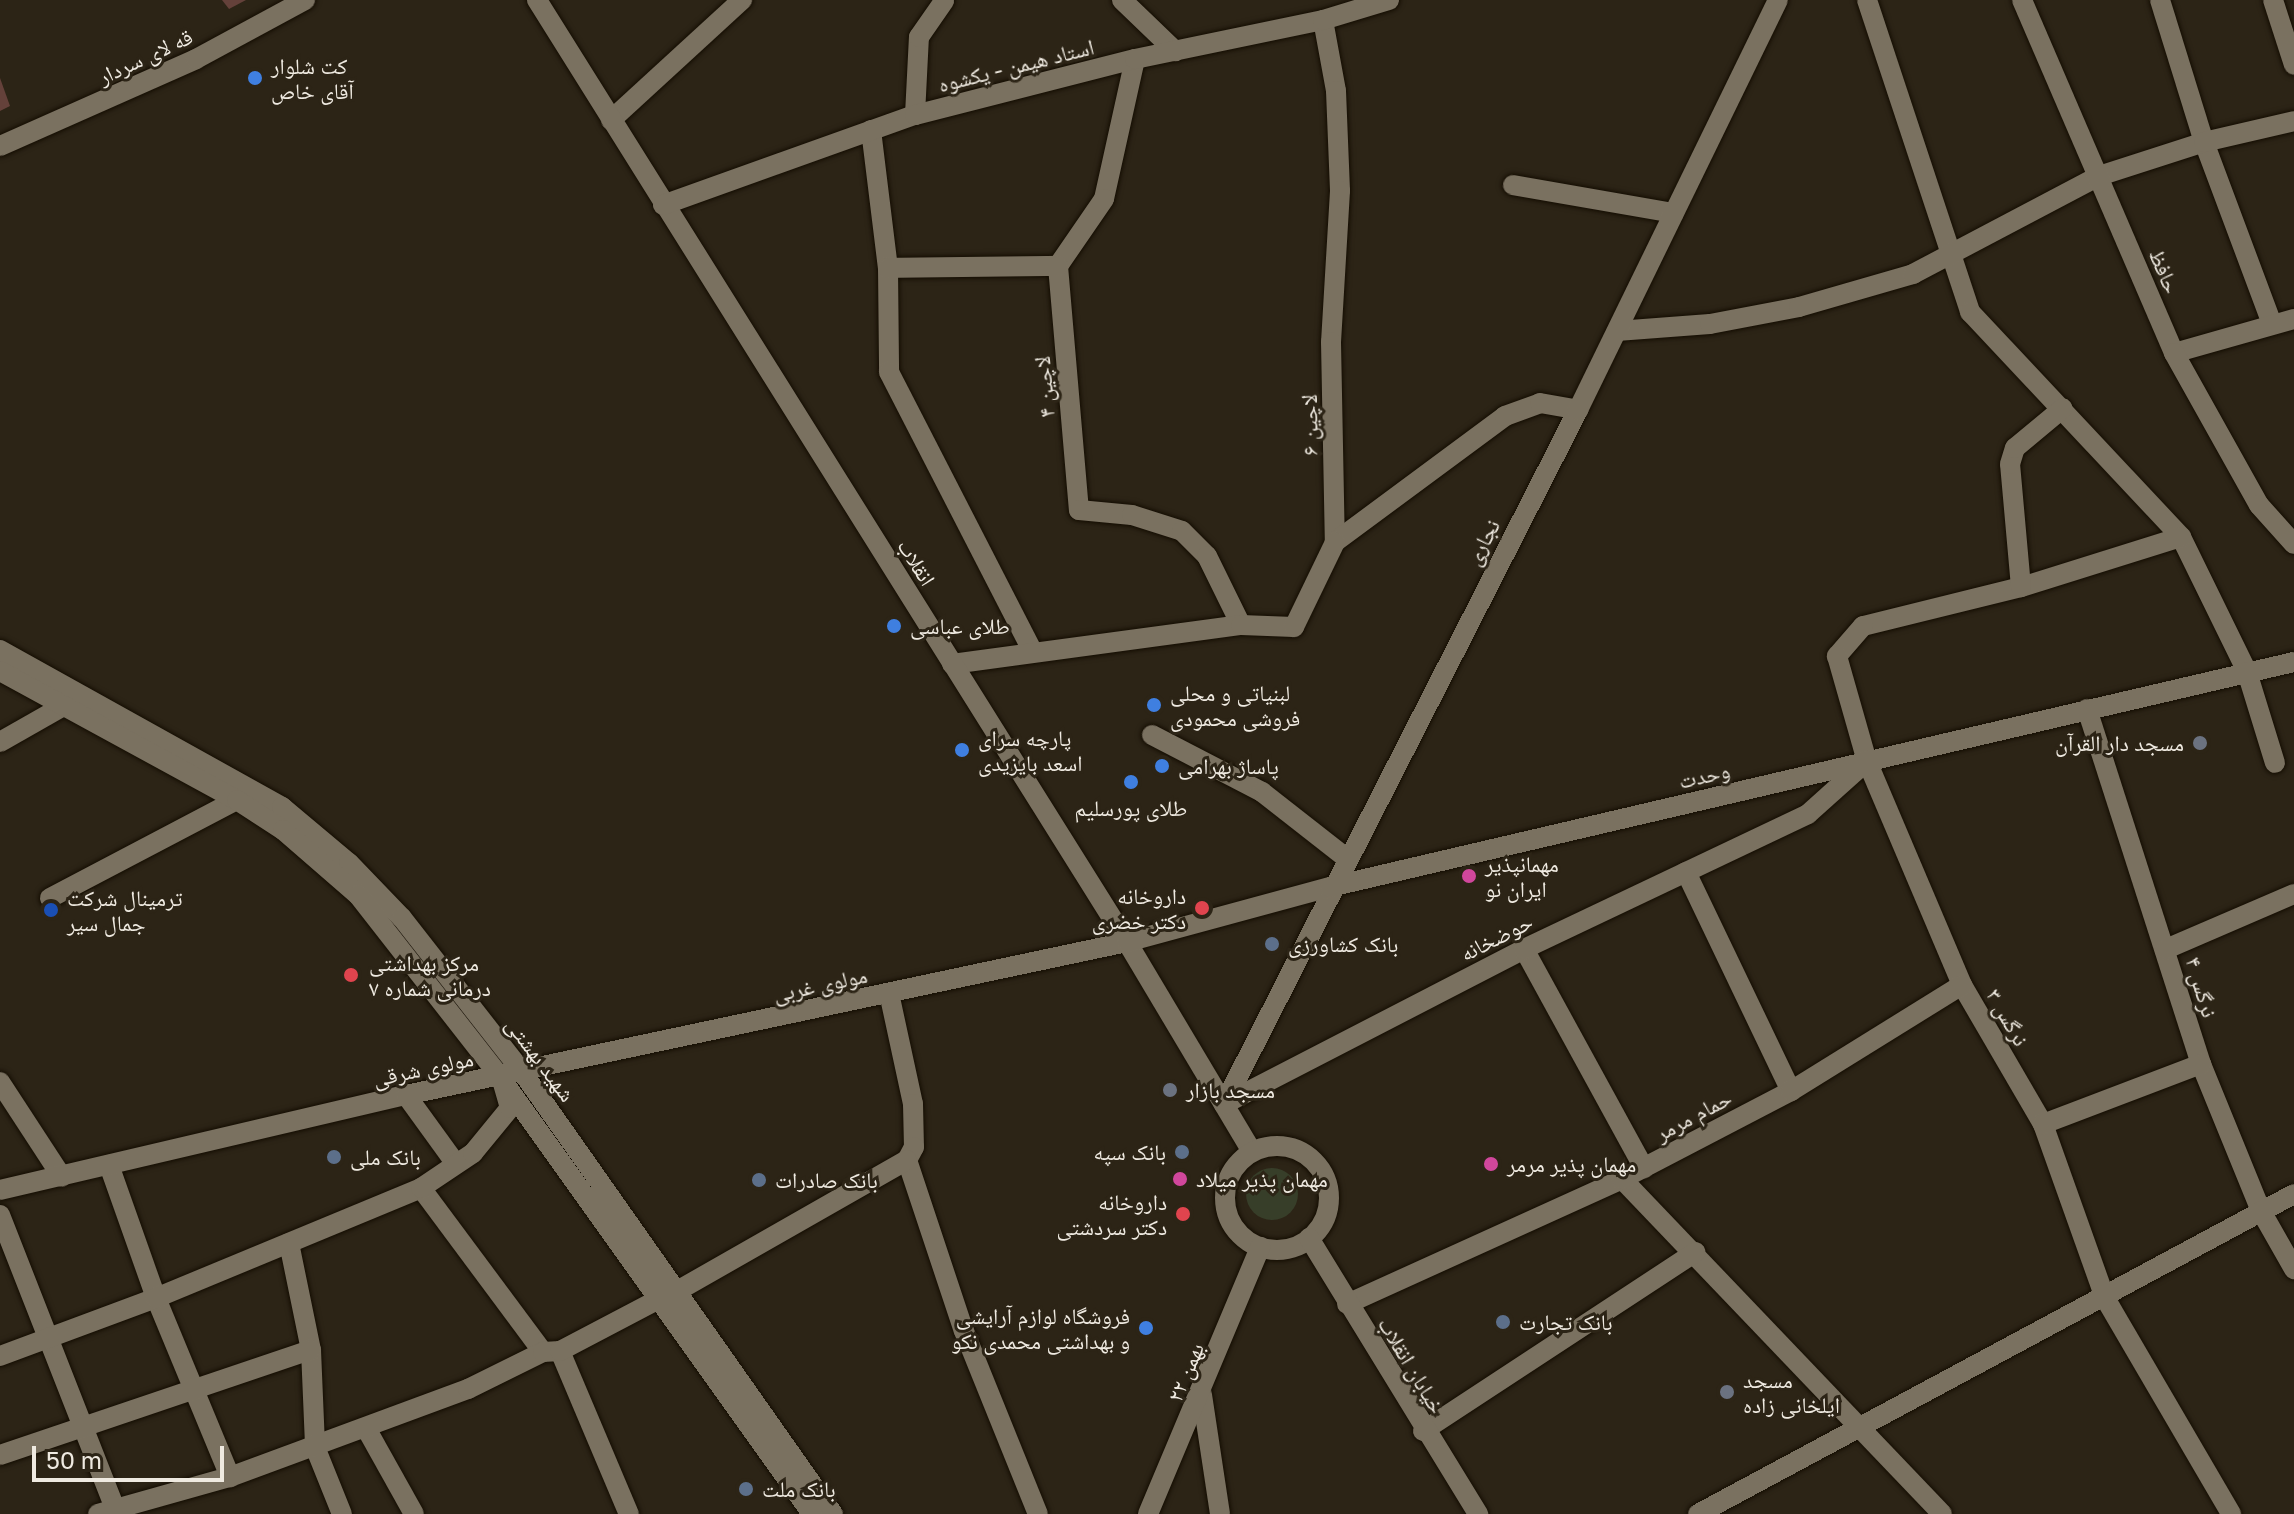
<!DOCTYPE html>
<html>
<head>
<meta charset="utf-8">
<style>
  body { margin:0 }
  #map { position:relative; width:2294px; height:1514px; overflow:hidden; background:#2c2416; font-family:"Golos Text","Noto Naskh Arabic",sans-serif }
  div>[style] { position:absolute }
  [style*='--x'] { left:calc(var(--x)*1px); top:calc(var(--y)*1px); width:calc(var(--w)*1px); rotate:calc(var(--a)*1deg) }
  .green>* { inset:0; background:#373e29 }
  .round { border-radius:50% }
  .building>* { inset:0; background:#64413a }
  .roads { filter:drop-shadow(0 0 2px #140d02) drop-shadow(0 0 2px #140d02) }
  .street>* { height:20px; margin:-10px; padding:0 10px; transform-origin:10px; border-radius:10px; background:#7a7160 }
  .secondary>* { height:20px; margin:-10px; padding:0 10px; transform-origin:10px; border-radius:10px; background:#7a7160 }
  .secondary>.ring { margin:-10px; padding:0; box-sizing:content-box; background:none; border:20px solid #7a7160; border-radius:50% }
  .dots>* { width:22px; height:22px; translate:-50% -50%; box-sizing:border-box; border:4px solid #2c2416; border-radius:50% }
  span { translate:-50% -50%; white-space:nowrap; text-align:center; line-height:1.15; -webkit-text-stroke:6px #2c2416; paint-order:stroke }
  .street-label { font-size:22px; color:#efeae1 }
  .poi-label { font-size:22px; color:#efeae1 }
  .left { translate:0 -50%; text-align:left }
  .right { translate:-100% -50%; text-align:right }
  .scale { position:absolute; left:32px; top:1446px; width:192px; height:36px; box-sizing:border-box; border:4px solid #efeae1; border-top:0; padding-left:10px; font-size:24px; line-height:28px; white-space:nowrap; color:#efeae1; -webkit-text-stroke:6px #2c2416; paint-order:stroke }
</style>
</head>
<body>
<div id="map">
  <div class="green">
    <i class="round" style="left:1246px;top:1168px;width:52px;height:52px"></i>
  </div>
  <div class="building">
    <i style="clip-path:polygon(222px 0,246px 0,229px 9px)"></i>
    <i style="clip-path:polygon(0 78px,10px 106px,0 111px)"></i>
  </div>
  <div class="roads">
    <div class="street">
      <i style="--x:1122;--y:0;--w:74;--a:43.9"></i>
      <i style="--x:1867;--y:0;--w:329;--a:71.7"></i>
      <i style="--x:1970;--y:312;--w:308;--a:46.8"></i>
      <i style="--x:2181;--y:537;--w:150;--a:63.9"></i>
      <i style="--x:2247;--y:672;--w:95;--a:72.9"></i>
      <i style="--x:2160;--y:0;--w:149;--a:72.8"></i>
      <i style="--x:2204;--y:142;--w:194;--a:69.5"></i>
      <i style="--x:2273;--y:0;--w:68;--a:72.1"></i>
      <i style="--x:1323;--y:20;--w:72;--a:79.6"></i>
      <i style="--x:1336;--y:91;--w:100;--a:87.7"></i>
      <i style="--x:1340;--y:191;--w:151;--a:93.4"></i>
      <i style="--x:1331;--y:342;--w:200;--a:88.9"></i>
      <i style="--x:1335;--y:542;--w:212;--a:-36.5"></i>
      <i style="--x:1505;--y:416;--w:37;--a:-20"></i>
      <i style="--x:1540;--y:403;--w:39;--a:10"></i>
      <i style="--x:1135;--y:59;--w:143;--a:102.5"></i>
      <i style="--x:1104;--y:199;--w:81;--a:124.5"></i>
      <i style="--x:1058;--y:266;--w:245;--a:85.1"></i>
      <i style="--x:1079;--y:510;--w:53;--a:5.4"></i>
      <i style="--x:1132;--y:515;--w:52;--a:17.7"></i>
      <i style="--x:1182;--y:531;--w:35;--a:45"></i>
      <i style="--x:1207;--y:556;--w:77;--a:63.8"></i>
      <i style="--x:915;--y:115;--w:78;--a:-87.1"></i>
      <i style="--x:919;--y:37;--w:44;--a:-55.2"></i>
      <i style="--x:611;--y:120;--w:178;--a:-42.5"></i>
      <i style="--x:871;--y:130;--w:139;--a:83"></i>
      <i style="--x:888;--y:268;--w:104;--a:89.4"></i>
      <i style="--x:889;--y:372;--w:313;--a:62.8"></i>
      <i style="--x:1513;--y:185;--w:163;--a:9.9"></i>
      <i style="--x:888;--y:268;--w:170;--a:-0.7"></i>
      <i style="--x:1617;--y:331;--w:93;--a:-4.3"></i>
      <i style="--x:1710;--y:324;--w:91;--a:-10.8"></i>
      <i style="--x:1799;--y:307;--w:119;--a:-16.1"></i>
      <i style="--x:1913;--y:274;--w:210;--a:-27.8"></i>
      <i style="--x:2099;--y:176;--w:110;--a:-17.9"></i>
      <i style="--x:2204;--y:142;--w:92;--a:-13.1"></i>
      <i style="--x:2174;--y:353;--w:125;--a:-15.8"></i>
      <i style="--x:2181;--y:537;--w:168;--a:162.6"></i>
      <i style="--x:2021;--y:587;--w:163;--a:166.1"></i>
      <i style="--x:1863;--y:626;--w:40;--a:131"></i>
      <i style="--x:1837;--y:656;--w:109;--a:74.1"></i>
      <i style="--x:1867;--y:761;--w:243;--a:67"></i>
      <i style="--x:1962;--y:985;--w:161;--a:59.8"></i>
      <i style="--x:2043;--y:1124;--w:185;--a:70.4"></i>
      <i style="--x:2105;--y:1298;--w:250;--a:59.7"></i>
      <i style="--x:2021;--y:587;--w:123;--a:-95.1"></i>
      <i style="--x:2010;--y:464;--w:17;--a:-73"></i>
      <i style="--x:2015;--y:448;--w:62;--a:-39.8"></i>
      <i style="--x:952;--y:664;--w:292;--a:-7.7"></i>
      <i style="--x:1241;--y:625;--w:53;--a:2.2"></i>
      <i style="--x:1294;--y:627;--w:94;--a:-64.2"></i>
      <i style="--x:2087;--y:709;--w:373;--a:72.2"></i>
      <i style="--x:2201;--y:1064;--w:159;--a:67.8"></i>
      <i style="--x:2261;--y:1211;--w:67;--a:60.4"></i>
      <i style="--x:1152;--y:735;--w:124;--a:27.4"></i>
      <i style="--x:1262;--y:792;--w:105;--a:38.1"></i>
      <i style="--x:0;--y:742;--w:75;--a:-29.6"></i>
      <i style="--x:1686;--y:872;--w:243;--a:64.4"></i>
      <i style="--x:50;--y:898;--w:211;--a:-27.7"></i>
      <i style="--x:1524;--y:949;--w:250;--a:61.3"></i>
      <i style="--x:2166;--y:949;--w:139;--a:-23.3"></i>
      <i style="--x:889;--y:993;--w:114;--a:77.8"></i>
      <i style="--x:913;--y:1104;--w:43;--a:88.7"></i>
      <i style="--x:914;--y:1147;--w:15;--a:118"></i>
      <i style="--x:907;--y:1160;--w:180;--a:71.6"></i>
      <i style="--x:964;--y:1331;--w:197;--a:68"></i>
      <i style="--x:0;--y:1082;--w:113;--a:56.9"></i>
      <i style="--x:406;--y:1095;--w:85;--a:54.1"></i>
      <i style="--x:1224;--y:1104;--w:338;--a:-27.3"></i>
      <i style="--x:1524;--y:949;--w:314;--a:-25.4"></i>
      <i style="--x:1808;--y:814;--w:79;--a:-41.9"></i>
      <i style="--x:2043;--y:1124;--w:169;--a:-20.8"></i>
      <i style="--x:109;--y:1165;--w:141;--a:70.5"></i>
      <i style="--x:156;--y:1298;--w:194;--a:67.5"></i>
      <i style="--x:1622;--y:1179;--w:463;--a:46.3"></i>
      <i style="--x:421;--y:1188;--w:204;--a:53.4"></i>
      <i style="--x:0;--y:1215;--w:321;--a:68.6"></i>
      <i style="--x:289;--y:1243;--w:109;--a:78.4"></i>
      <i style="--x:311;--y:1350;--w:97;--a:87.6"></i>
      <i style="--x:315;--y:1447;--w:72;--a:68.1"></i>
      <i style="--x:679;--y:1290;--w:262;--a:-29.7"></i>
      <i style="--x:1347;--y:1304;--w:302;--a:-24.4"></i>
      <i style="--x:1622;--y:1179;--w:191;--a:-27.5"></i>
      <i style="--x:1791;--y:1091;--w:201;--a:-31.8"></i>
      <i style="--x:560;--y:1351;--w:177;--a:67.1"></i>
      <i style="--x:0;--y:1356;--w:166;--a:-20.4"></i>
      <i style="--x:156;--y:1298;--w:287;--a:-22.5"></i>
      <i style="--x:421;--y:1188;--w:63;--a:-33.9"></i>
      <i style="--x:473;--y:1153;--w:58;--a:-50.6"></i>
      <i style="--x:510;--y:1108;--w:25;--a:-106"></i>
      <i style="--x:1202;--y:1395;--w:120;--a:81.4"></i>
      <i style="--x:366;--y:1428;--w:98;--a:60.8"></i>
      <i style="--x:1423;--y:1431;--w:326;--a:-33.3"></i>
      <i style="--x:0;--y:1455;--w:328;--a:-18.7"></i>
      <i style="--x:98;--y:1514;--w:137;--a:-15.7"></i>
      <i style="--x:230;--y:1477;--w:254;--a:-20.3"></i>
      <i style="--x:468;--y:1389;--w:84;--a:-26.3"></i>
      <i style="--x:543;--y:1352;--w:17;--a:-3"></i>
      <i style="--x:560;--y:1351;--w:114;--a:-27.7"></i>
    </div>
    <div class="secondary">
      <i style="--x:537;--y:0;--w:1112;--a:57.94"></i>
      <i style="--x:1127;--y:942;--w:244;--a:59.2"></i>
      <i style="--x:2022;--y:0;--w:384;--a:66.7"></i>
      <i style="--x:2174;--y:353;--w:174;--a:60.8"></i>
      <i style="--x:2259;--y:505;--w:52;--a:48.1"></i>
      <i style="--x:0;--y:146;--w:214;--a:-23.9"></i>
      <i style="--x:196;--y:59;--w:124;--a:-28.4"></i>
      <i style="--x:663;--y:205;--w:268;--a:-19.7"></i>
      <i style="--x:915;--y:115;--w:227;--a:-14.3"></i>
      <i style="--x:1135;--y:59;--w:192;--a:-11.7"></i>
      <i style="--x:1323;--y:20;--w:69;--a:-16.9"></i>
      <i style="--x:0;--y:650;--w:323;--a:29.1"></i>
      <i style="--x:282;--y:807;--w:87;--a:39.9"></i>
      <i style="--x:349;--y:863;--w:76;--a:46.1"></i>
      <i style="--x:402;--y:918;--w:197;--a:52"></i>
      <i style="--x:523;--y:1073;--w:539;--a:54.89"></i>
      <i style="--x:0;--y:671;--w:270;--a:28.6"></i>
      <i style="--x:237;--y:800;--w:55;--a:33.1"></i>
      <i style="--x:283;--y:830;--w:99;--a:40.9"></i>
      <i style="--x:358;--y:895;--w:231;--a:52"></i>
      <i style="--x:500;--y:1077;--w:537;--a:54.47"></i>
      <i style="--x:1224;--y:1104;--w:779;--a:-62.97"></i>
      <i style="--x:1578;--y:410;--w:456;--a:-64"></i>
      <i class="ring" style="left:1225px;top:1146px;width:84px;height:84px"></i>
      <i style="--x:0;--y:1190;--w:417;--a:-13.2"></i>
      <i style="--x:406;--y:1095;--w:737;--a:-11.98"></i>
      <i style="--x:1127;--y:942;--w:210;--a:-15.2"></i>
      <i style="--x:1330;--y:887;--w:990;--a:-13.14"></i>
      <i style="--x:1309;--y:1238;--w:324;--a:58.5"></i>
      <i style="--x:1148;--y:1514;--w:290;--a:-67.2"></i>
      <i style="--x:1698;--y:1514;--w:676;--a:-28.23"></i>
    </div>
  </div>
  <div class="dots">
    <i style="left:255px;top:78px;background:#3f7fe0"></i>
    <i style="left:894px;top:626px;background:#3f7fe0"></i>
    <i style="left:1154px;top:705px;background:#3f7fe0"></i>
    <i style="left:2200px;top:743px;background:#6b7280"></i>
    <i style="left:962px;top:750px;background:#3f7fe0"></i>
    <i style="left:1162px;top:766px;background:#3f7fe0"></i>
    <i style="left:1131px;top:782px;background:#3f7fe0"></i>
    <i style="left:1469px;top:876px;background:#d1479c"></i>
    <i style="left:1202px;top:908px;background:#e0444e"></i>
    <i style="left:51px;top:910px;background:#1a4fb4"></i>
    <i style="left:1272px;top:944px;background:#5c6f8a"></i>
    <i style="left:351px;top:975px;background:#e0444e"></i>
    <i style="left:1170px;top:1090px;background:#6b7280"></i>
    <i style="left:1182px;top:1152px;background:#5c6f8a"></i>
    <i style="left:334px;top:1157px;background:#5c6f8a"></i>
    <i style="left:1491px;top:1164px;background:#d1479c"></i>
    <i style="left:1180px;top:1179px;background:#d1479c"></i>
    <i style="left:759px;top:1180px;background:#5c6f8a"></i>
    <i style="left:1183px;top:1214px;background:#e0444e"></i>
    <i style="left:1503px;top:1322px;background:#5c6f8a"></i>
    <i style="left:1146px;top:1328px;background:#3f7fe0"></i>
    <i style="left:1727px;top:1392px;background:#6b7280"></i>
    <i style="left:746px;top:1489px;background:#5c6f8a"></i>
  </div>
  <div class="street-label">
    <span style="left:145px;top:56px;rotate:-25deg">قه لای سردار</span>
    <span style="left:1016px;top:65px;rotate:-14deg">استاد هیمن - یکشوه</span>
    <span style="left:2165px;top:271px;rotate:67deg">حافظ</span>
    <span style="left:1044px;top:387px;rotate:-95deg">لاچین ۴</span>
    <span style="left:1309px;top:425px;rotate:-91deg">لاچین ۶</span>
    <span style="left:1482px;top:542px;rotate:-62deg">نجاری</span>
    <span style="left:917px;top:562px;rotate:58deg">انقلاب</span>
    <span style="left:1704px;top:775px;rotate:-13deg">وحدت</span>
    <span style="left:1496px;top:937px;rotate:-27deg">حوضخانه</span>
    <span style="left:820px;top:984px;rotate:-12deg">مولوی غربی</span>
    <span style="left:2202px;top:987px;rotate:73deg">نرگس ۴</span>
    <span style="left:2008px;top:1017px;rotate:60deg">نرگس ۳</span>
    <span style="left:541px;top:1059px;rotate:53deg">شهید بهشتی</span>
    <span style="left:423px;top:1068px;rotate:-12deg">مولوی شرقی</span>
    <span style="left:1693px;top:1115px;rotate:-28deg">حمام مرمر</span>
    <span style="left:1412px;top:1365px;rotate:59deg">خیابان انقلاب</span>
    <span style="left:1185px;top:1372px;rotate:-67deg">۲۲ بهمن</span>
  </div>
  <div class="poi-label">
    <span class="left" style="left:271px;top:78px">کت شلوار<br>آقای خاص</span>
    <span class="left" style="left:910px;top:626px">طلای عباسی</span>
    <span class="left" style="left:1170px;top:705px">لبنیاتی و محلی<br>فروشی محمودی</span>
    <span class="left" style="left:978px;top:750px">پارچه سرای<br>اسعد بایزیدی</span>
    <span class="right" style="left:2184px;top:743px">مسجد دار القرآن</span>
    <span class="left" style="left:1178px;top:766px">پاساژ بهرامی</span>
    <span style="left:1131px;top:808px">طلای پورسلیم</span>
    <span class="left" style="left:1485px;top:876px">مهمانپذیر<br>ایران نو</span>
    <span class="right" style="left:1186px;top:908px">داروخانه<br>دکتر خضری</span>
    <span class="left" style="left:67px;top:910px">ترمینال شرکت<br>جمال سیر</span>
    <span class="left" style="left:1288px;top:944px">بانک کشاورزی</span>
    <span class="left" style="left:369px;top:975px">مرکز بهداشتی<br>درمانی شماره ۷</span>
    <span class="left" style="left:1186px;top:1090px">مسجد بازار</span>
    <span class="right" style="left:1166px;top:1152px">بانک سپه</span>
    <span class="left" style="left:350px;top:1157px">بانک ملی</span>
    <span class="left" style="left:1507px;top:1164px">مهمان پذیر مرمر</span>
    <span class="left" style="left:1196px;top:1179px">مهمان پذیر میلاد</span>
    <span class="left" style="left:775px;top:1180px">بانک صادرات</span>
    <span class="right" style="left:1167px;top:1214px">داروخانه<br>دکتر سردشتی</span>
    <span class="right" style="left:1130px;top:1328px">فروشگاه لوازم آرایشی<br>و بهداشتی محمدی نکو</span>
    <span class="left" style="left:1519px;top:1322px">بانک تجارت</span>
    <span class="left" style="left:1743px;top:1392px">مسجد<br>ایلخانی زاده</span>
    <span class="left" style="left:762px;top:1489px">بانک ملت</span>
  </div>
  <div class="scale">50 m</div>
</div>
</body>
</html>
